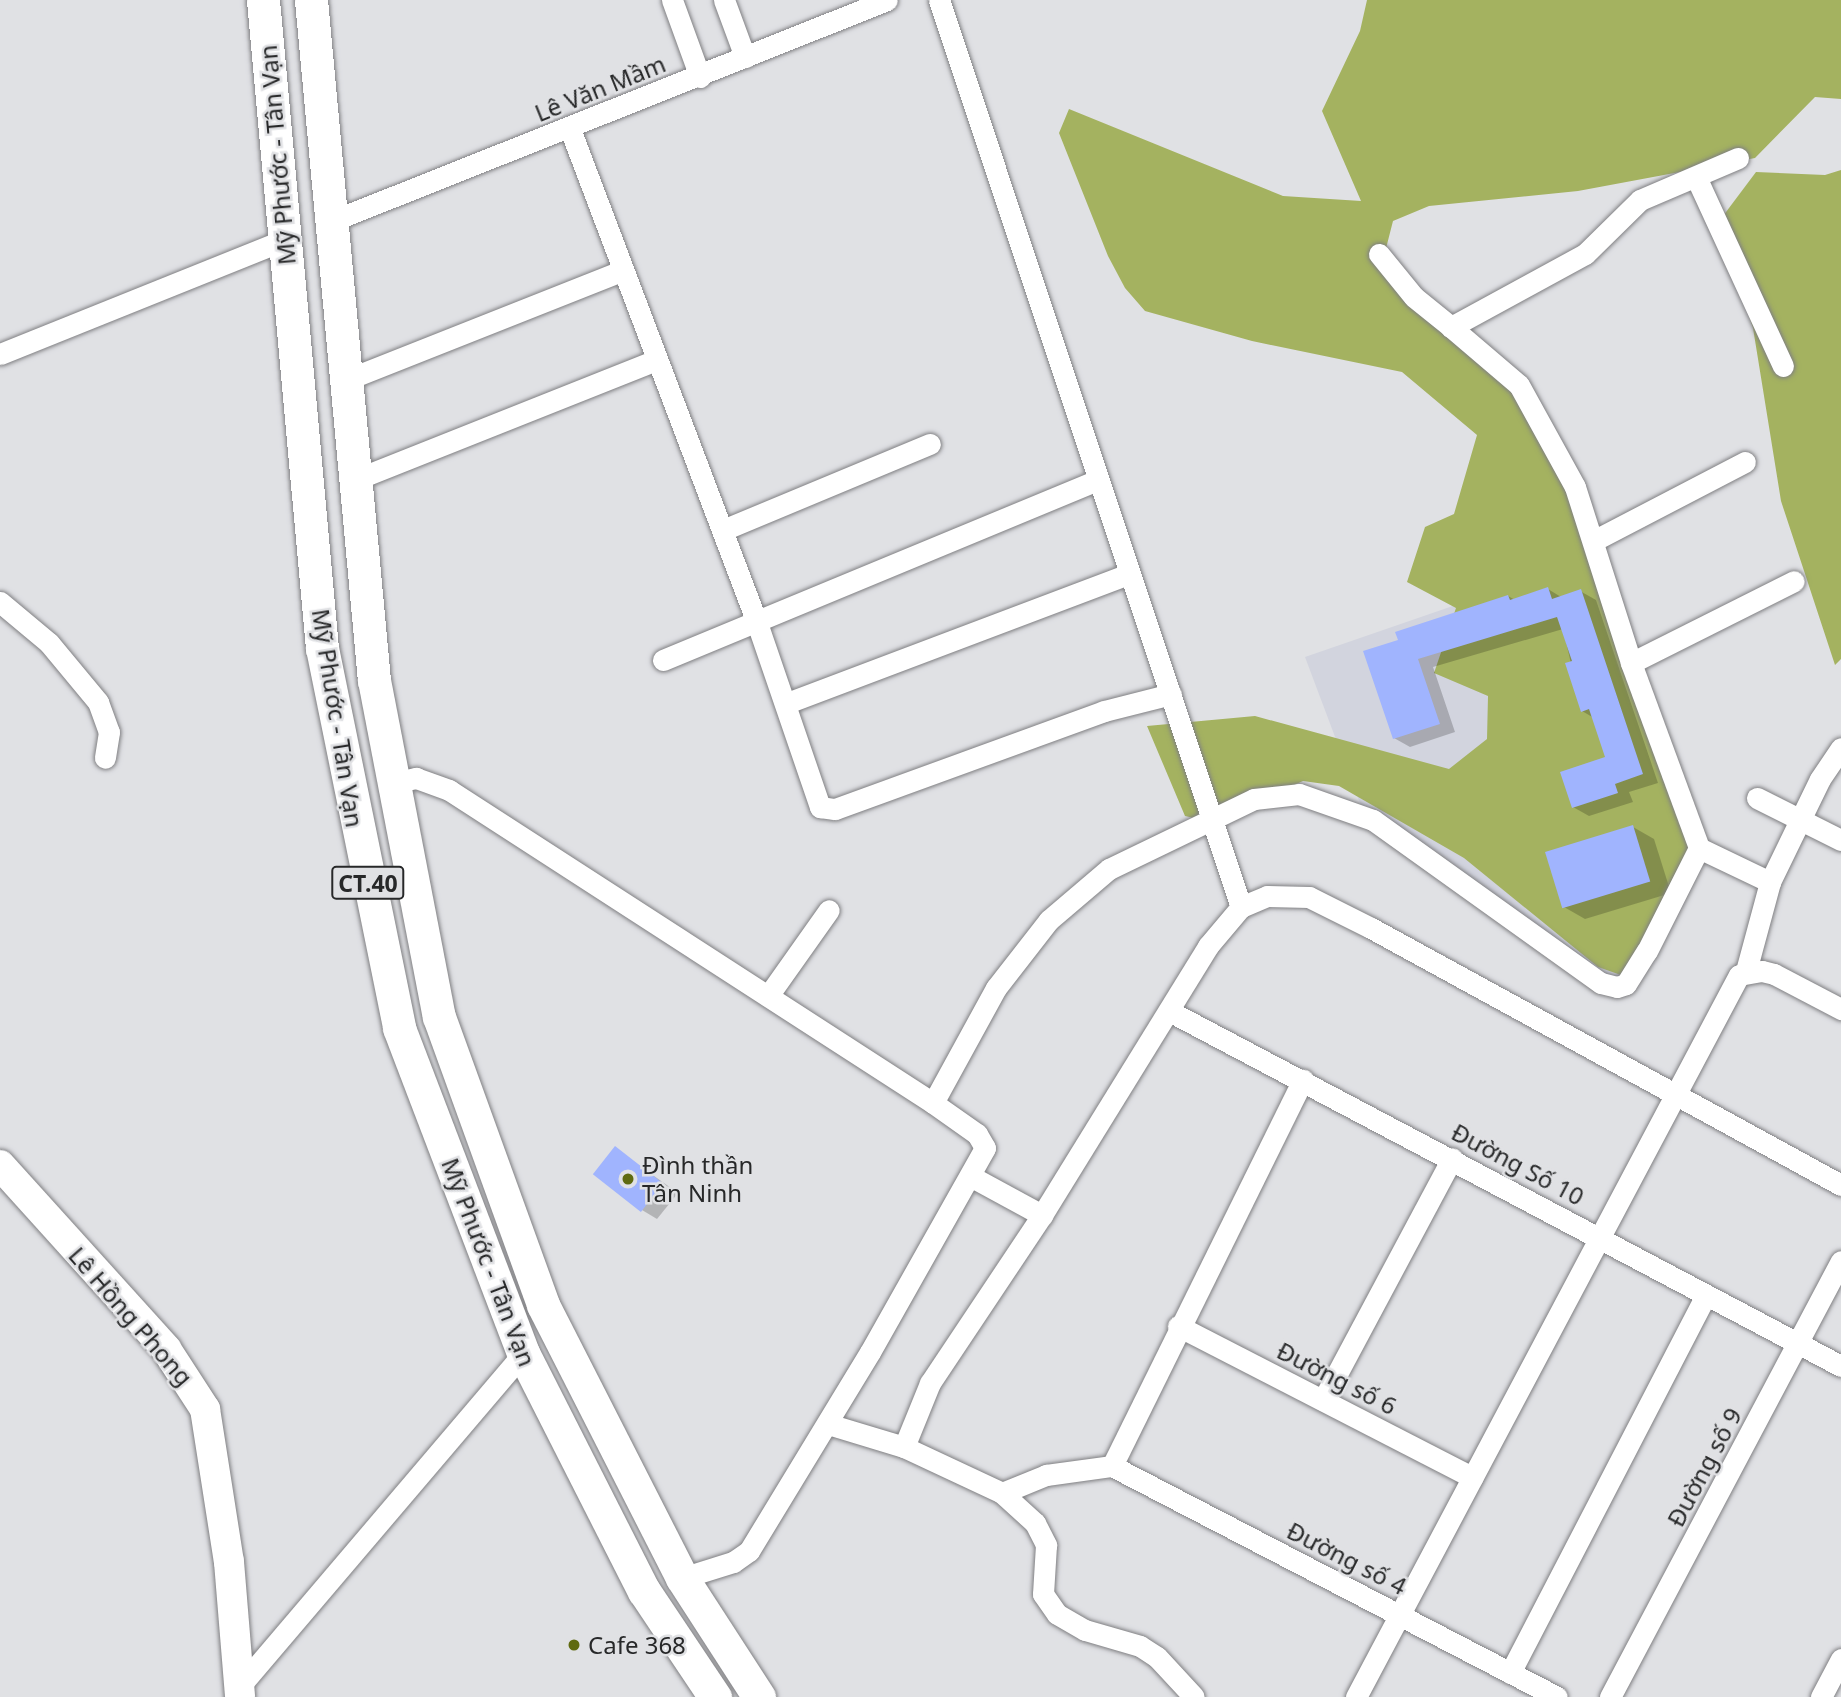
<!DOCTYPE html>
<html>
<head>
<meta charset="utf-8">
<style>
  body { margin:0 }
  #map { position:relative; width:1841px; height:1697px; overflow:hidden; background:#e0e1e4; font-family:"Noto Sans",sans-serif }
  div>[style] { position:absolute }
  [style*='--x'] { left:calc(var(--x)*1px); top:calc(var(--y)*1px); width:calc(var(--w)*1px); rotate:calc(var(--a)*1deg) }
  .built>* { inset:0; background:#d2d4de }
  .forest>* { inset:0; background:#a4b260 }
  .shadow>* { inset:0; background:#0003 }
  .building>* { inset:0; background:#a0b4fe; transform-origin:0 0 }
  .roads { filter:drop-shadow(0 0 2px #7f7f82) drop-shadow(0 0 2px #7f7f82) }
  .minor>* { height:21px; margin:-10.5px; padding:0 10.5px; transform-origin:10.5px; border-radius:10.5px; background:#fff }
  .secondary>* { height:30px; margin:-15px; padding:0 15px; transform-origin:15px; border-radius:15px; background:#fff }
  .primary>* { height:33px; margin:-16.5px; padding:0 16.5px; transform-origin:16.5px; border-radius:16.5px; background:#fff }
  .dots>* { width:19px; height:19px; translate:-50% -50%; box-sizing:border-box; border:4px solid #e0e1e4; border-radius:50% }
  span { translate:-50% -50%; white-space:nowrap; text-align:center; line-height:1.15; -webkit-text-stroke:5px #e0e1e4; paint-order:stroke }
  .shield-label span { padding:2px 5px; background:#e0e1e4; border:2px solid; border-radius:5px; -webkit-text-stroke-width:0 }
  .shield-label { font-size:23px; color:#272829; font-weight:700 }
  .street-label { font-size:24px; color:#272829 }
  .poi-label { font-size:24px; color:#272829 }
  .left { translate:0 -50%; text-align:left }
</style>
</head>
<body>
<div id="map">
  <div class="built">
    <i style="clip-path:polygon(1586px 560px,1622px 979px,1611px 980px,1361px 806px,1305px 657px)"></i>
  </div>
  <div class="forest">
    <i style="clip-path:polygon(1367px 0,1841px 0,1841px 99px,1815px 97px,1755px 158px,1578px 191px,1429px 206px,1393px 221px,1381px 268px,1432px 325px,1527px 392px,1559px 465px,1699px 848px,1635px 980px,1598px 967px,1464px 858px,1339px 786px,1303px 781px,1211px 822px,1185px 816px,1147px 726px,1255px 716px,1449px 769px,1487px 739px,1488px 696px,1434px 673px,1456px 608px,1407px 582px,1425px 527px,1454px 514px,1477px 435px,1402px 372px,1252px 341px,1145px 311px,1125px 288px,1108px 256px,1059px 133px,1069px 109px,1283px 196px,1361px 201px,1322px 111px,1360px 31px)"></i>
    <i style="clip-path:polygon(1841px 170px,1841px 659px,1835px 665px,1781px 501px,1753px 328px,1717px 224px,1756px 172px,1825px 175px)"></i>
  </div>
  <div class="shadow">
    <i style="clip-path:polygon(1548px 589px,1561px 597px,1580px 591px,1596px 600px,1658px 783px,1629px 792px,1633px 802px,1589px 816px,1573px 807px,1607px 758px,1594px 718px,1582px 711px,1563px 629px,1433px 667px,1455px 732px,1410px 747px,1394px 738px,1400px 641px,1508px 596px,1515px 600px)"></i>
    <i style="clip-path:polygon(1633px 827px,1654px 839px,1671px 893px,1585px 919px,1564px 907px)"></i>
    <i style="clip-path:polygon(616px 1149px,678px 1193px,657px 1219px,642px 1210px)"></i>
  </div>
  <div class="building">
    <i style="clip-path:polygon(1548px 587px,1552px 599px,1581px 589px,1643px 774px,1615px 784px,1618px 793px,1572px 808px,1560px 772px,1605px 757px,1589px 709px,1581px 712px,1565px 663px,1572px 661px,1557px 617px,1418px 659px,1440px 724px,1393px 739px,1363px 651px,1398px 640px,1395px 632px,1508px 595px,1510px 600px)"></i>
    <i style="left:1633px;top:825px;width:59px;height:92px;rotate:73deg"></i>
    <i style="left:615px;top:1146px;width:61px;height:36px;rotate:38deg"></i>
  </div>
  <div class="roads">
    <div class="minor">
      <i style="--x:672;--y:0;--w:82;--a:70"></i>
      <i style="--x:724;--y:0;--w:61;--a:69.8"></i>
      <i style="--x:939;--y:0;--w:956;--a:71.58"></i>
      <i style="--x:570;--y:129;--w:525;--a:69.25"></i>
      <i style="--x:756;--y:620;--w:198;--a:71.1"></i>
      <i style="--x:820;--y:807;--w:15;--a:8"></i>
      <i style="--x:835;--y:809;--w:286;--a:-20"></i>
      <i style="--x:1104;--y:711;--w:69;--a:-14.2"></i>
      <i style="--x:1738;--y:158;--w:107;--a:156.8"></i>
      <i style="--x:1640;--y:200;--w:77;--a:135.5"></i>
      <i style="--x:1585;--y:254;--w:153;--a:151.4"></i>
      <i style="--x:1451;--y:327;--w:89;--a:40.5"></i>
      <i style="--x:1519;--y:385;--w:116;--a:61.2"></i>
      <i style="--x:1575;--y:487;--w:185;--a:72.3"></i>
      <i style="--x:1631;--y:663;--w:197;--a:69.8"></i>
      <i style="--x:1699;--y:848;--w:79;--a:25.6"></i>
      <i style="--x:1696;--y:177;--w:208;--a:65.3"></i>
      <i style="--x:332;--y:221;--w:597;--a:-21.71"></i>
      <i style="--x:1379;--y:254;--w:55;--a:50.9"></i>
      <i style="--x:1414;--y:297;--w:48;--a:39"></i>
      <i style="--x:0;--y:354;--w:306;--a:-21.9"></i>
      <i style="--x:346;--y:380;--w:296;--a:-21.6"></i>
      <i style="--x:357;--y:479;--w:322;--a:-21.7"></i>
      <i style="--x:723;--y:530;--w:224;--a:-22.6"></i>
      <i style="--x:1595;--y:540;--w:169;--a:-27.5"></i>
      <i style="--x:0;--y:602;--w:64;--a:39.9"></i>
      <i style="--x:49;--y:643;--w:77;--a:50.3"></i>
      <i style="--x:98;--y:702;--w:32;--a:70"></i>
      <i style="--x:109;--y:732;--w:26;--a:99"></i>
      <i style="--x:663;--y:660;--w:470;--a:-22.5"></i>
      <i style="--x:1631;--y:663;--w:182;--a:-26.7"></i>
      <i style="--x:787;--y:703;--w:365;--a:-20.7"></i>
      <i style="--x:394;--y:783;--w:23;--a:-13"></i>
      <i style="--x:416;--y:778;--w:35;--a:20"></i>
      <i style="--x:449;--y:790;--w:576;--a:32.89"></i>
      <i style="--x:933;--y:1103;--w:54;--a:35.2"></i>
      <i style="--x:977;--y:1134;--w:16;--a:60"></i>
      <i style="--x:985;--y:1148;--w:234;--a:119.4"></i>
      <i style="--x:870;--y:1352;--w:233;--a:121.3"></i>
      <i style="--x:749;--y:1551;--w:19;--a:145"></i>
      <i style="--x:733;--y:1562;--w:53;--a:162.6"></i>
      <i style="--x:1757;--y:798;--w:94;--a:26.6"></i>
      <i style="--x:1746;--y:971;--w:92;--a:-74.9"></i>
      <i style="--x:1770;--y:882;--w:114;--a:-64.1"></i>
      <i style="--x:1820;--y:779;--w:37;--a:-56"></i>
      <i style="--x:768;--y:996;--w:105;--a:-54.7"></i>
      <i style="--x:1169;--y:1011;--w:760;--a:27.85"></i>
      <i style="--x:933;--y:1103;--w:131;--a:-61.3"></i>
      <i style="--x:996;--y:988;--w:86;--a:-52.1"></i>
      <i style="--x:1049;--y:920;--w:79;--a:-40.4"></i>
      <i style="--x:1109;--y:869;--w:161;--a:-25.8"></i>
      <i style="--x:1254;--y:799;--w:45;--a:-6.3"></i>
      <i style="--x:1299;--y:794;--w:78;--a:19.4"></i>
      <i style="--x:1373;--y:820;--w:280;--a:35.6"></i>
      <i style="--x:1601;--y:983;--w:16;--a:14"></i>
      <i style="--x:1617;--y:987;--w:9;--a:-18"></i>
      <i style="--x:1626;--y:984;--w:39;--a:-58"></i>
      <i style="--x:1647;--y:951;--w:115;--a:-63.2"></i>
      <i style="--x:972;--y:1177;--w:80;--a:28.5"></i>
      <i style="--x:1178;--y:1326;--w:331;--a:27.2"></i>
      <i style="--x:1323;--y:1400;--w:274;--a:-61.9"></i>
      <i style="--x:828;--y:1424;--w:79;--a:16.8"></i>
      <i style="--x:904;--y:1447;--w:108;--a:25.1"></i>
      <i style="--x:1002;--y:1493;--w:48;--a:-22.2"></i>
      <i style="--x:1046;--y:1475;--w:67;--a:-7.8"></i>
      <i style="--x:1112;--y:1466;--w:431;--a:-63.7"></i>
      <i style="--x:904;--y:1447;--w:69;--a:-67.9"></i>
      <i style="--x:930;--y:1383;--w:202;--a:-56.3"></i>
      <i style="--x:1042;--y:1215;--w:316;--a:-58.3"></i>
      <i style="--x:1208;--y:946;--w:51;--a:-49.8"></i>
      <i style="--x:1241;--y:907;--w:28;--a:-23"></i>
      <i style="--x:1267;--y:896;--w:42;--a:1.4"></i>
      <i style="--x:1309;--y:897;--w:69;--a:26.6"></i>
      <i style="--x:1371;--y:928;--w:536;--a:28.67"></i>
      <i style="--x:1112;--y:1466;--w:501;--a:27.43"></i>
      <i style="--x:1002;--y:1493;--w:45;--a:42.3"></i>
      <i style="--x:1035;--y:1523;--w:25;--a:63"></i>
      <i style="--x:1046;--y:1545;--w:49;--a:93.5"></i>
      <i style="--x:1043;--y:1594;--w:24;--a:55"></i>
      <i style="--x:1057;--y:1614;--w:32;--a:30"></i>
      <i style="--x:1085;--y:1630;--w:57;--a:16.2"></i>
      <i style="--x:1140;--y:1646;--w:20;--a:33"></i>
      <i style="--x:1157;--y:1657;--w:54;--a:47.2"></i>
      <i style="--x:1510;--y:1673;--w:426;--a:-62.6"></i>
      <i style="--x:240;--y:1686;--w:437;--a:-49.6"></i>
      <i style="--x:1356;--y:1697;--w:817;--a:-62.06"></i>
      <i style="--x:1739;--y:975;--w:23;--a:-10"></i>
      <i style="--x:1762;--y:971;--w:12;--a:14"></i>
      <i style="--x:1774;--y:974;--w:76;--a:27.6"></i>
      <i style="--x:1610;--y:1697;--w:493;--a:-62.1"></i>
      <i style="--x:1821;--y:1697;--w:43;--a:-62.2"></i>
    </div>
    <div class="secondary">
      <i style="--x:0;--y:1165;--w:248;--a:47.9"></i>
      <i style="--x:166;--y:1349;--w:72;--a:57"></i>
      <i style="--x:205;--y:1409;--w:155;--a:81.1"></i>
      <i style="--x:229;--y:1562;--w:135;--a:85.3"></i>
    </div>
    <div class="primary">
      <i style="--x:263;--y:0;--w:651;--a:84.8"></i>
      <i style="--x:322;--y:648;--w:388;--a:78.5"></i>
      <i style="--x:399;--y:1028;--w:348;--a:69.1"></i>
      <i style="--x:523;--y:1353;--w:267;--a:63.1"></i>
      <i style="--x:644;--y:1591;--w:128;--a:56.2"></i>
      <i style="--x:311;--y:0;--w:683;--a:84.71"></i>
      <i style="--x:374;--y:680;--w:343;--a:79.1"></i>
      <i style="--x:439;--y:1017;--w:306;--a:70.1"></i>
      <i style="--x:543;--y:1305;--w:306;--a:63"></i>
      <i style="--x:682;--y:1578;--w:142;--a:57.1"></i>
    </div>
  </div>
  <div class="dots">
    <i style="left:628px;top:1179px;background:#5f6a10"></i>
    <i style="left:574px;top:1645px;background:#5f6a10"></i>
  </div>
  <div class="shield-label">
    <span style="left:368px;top:883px">CT.40</span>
  </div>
  <div class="street-label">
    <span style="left:600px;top:88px;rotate:-22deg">Lê Văn Mầm</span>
    <span style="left:277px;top:155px;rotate:-95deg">Mỹ Phước - Tân Vạn</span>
    <span style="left:338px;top:718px;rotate:81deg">Mỹ Phước - Tân Vạn</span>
    <span style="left:1518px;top:1164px;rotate:28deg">Đường Số 10</span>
    <span style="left:489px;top:1262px;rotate:69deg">Mỹ Phước - Tân Vạn</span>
    <span style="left:131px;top:1316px;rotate:49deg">Lê Hồng Phong</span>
    <span style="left:1337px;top:1378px;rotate:27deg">Đường số 6</span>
    <span style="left:1704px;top:1467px;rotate:-62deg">Đường số 9</span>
    <span style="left:1347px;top:1558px;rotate:27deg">Đường số 4</span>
  </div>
  <div class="poi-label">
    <span class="left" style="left:642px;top:1179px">Đình thần<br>Tân Ninh</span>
    <span class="left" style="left:588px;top:1645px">Cafe 368</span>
  </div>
</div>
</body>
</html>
